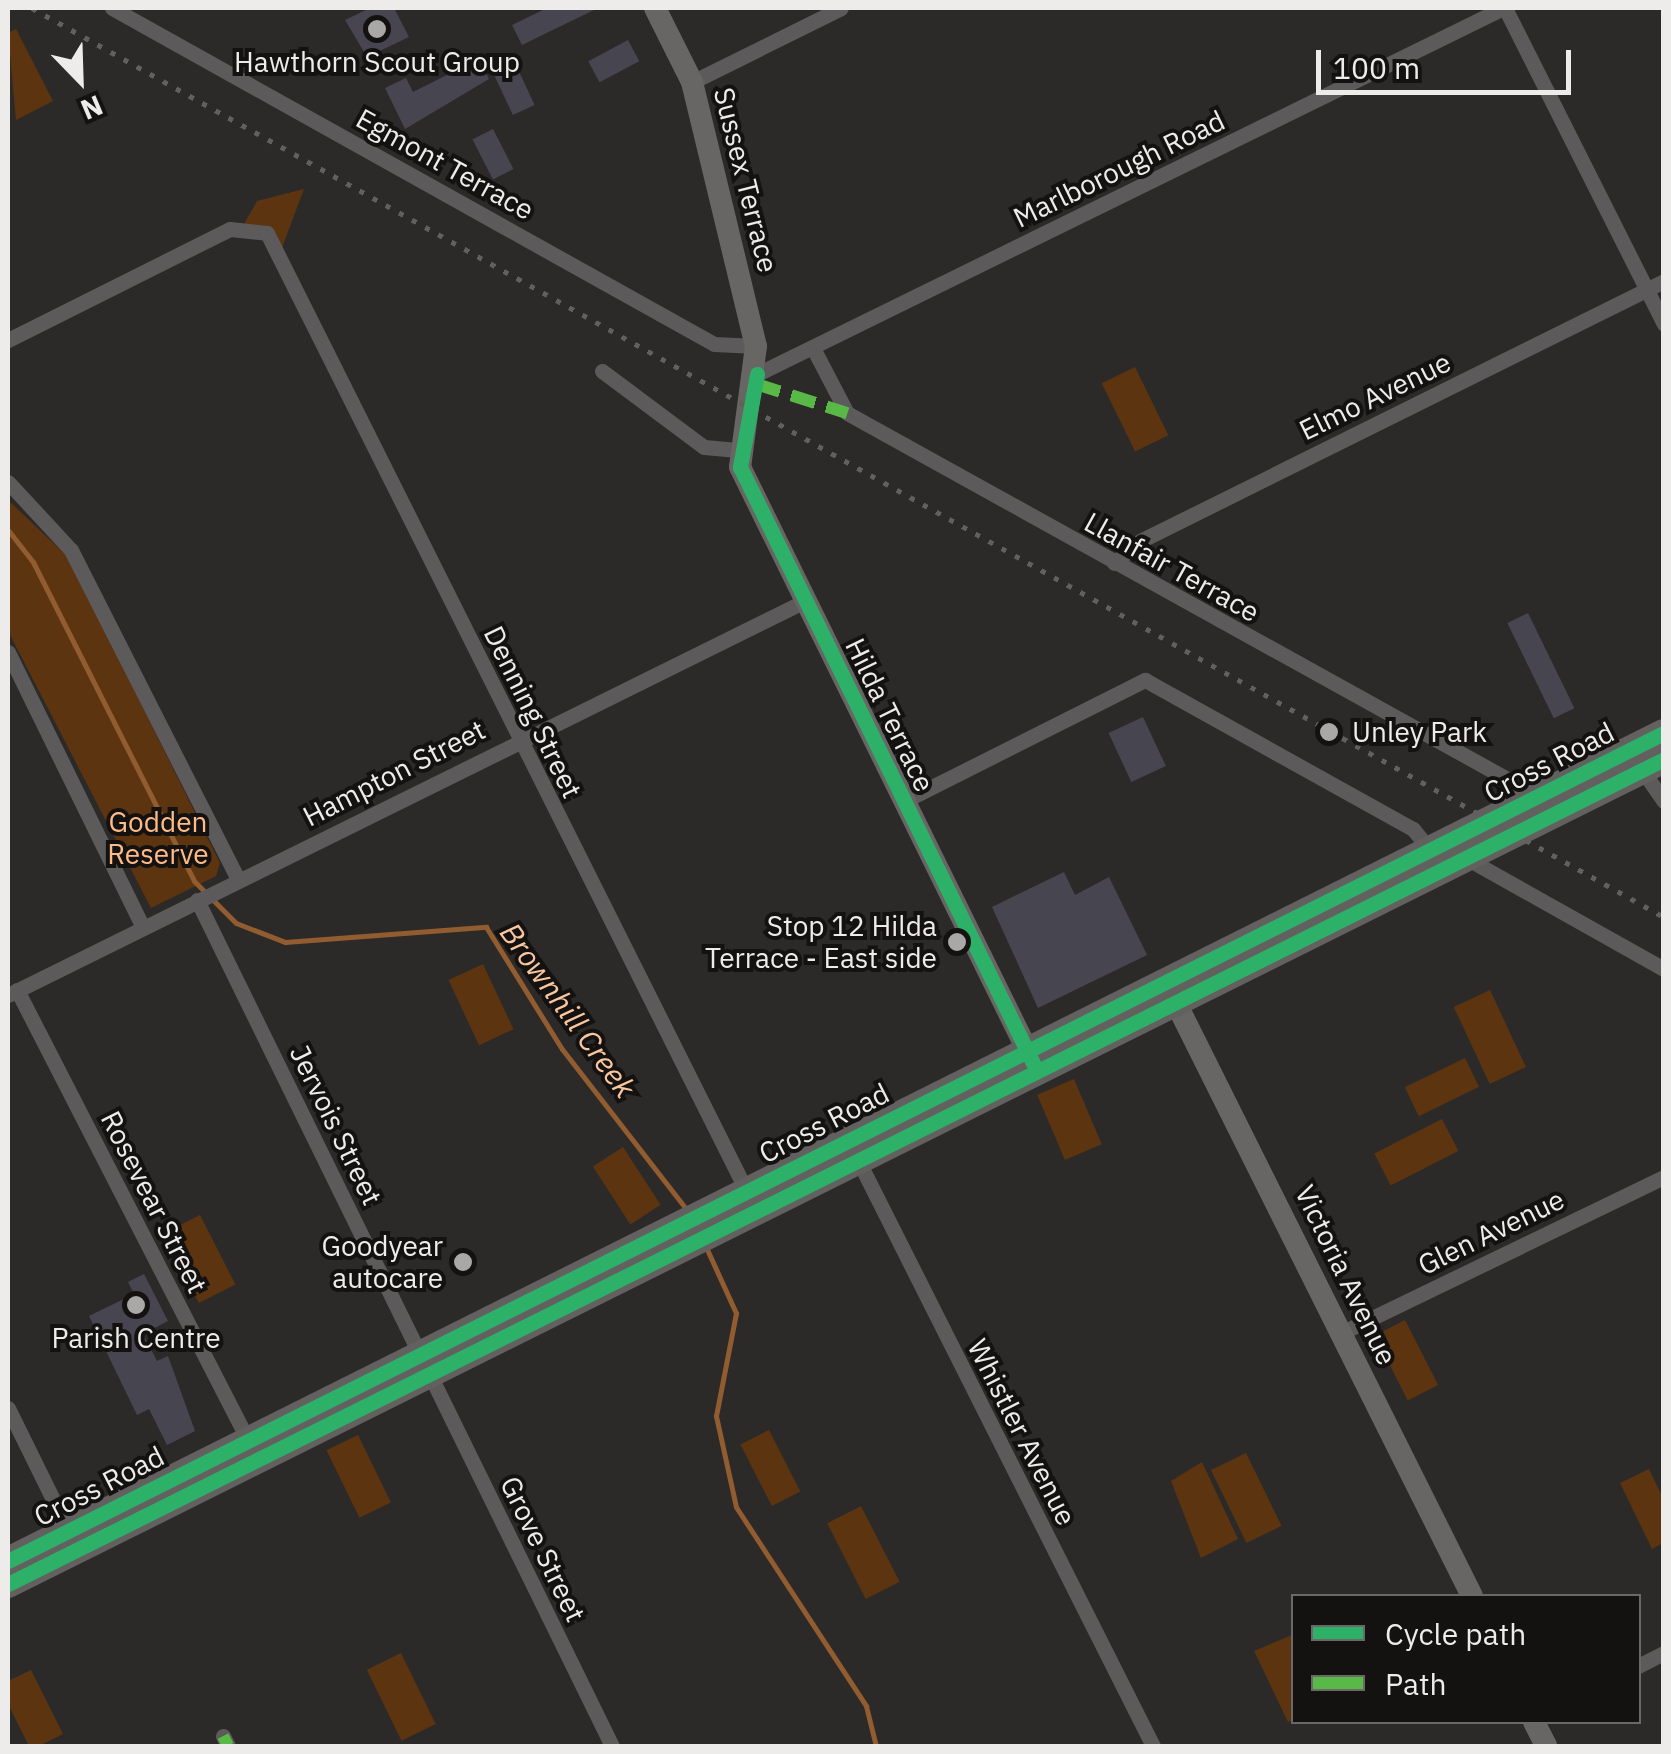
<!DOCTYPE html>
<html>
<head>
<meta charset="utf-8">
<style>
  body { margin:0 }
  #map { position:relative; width:1671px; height:1754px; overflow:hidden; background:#2c2a28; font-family:"IBM Plex Sans",sans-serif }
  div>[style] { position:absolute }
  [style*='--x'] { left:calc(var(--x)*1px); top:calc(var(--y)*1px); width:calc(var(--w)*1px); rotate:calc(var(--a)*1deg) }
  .green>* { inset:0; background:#5c3410; transform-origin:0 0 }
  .stream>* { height:5px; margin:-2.5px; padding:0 2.5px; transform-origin:2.5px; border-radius:2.5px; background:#915c2f }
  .building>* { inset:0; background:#474550; transform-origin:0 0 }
  .street>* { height:15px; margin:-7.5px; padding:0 7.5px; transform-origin:7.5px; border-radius:7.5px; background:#5c5a5a }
  .secondary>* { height:22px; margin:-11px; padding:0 11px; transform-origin:11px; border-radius:11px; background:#676664 }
  .highway>* { height:28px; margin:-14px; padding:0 14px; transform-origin:14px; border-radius:14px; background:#62615f }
  .rail>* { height:5px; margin-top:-2.5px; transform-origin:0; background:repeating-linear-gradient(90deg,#61605e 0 5px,transparent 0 15px) }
  .quiet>* { height:12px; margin-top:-6px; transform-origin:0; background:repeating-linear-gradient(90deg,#58b947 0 25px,transparent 0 37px) }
  .cycleway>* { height:15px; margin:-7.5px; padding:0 7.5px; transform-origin:7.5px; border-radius:7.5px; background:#2db169 }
  .dots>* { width:28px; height:28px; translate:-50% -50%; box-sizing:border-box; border:5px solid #141211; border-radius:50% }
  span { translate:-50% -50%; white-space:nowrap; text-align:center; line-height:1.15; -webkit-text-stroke:8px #141211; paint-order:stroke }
  .poi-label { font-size:28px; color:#eeecea }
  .left { translate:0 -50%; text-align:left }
  .right { translate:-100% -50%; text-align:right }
  .street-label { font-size:28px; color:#eeecea }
  .park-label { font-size:28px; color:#ffbb87 }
  .water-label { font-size:30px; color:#f9c69f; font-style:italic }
  .frame { position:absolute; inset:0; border:10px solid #eeecea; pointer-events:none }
  .legend { position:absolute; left:1291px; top:1594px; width:350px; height:130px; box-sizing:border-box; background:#141211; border:2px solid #6b6968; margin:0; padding:12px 18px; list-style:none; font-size:30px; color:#eeecea }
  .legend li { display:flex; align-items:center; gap:20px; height:50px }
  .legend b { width:50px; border:2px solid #6b6968 }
  .north { position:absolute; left:30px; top:30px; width:100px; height:100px; -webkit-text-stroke:8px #141211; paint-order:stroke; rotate:157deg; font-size:28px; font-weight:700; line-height:40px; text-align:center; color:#eeecea }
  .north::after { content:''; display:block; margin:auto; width:35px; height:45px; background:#eeecea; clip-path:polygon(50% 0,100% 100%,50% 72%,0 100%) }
  .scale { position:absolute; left:1316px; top:50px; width:255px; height:45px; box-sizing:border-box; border:5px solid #eeecea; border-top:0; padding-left:12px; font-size:30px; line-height:35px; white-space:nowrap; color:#eeecea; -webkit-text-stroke:8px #141211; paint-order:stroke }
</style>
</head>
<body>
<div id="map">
  <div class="green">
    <i style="clip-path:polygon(16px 29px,53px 101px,16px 120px,8px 33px)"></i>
    <i style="clip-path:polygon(304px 189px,280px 253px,244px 224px,257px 201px)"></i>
    <i style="left:1135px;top:367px;width:76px;height:37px;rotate:64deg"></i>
    <i style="clip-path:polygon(8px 500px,68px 557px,220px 863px,216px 876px,151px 908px,8px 631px)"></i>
    <i style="left:483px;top:964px;width:72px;height:38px;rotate:65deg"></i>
    <i style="left:1490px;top:990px;width:85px;height:40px;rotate:65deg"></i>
    <i style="left:1465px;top:1058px;width:32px;height:67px;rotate:64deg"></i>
    <i style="left:1074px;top:1079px;width:71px;height:40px;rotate:67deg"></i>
    <i style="left:1442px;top:1119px;width:36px;height:76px;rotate:63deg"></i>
    <i style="left:623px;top:1147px;width:69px;height:36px;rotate:57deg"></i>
    <i style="left:200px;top:1215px;width:78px;height:41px;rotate:63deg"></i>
    <i style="left:1405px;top:1320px;width:73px;height:34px;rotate:63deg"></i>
    <i style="left:769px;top:1430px;width:69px;height:32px;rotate:63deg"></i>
    <i style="left:358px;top:1435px;width:75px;height:35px;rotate:64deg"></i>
    <i style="left:1246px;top:1453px;width:81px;height:39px;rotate:64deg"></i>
    <i style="clip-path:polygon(1202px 1462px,1238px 1539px,1201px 1558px,1171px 1481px)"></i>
    <i style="clip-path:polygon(1649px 1469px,1664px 1500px,1663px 1543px,1652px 1549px,1620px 1483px)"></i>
    <i style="left:861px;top:1506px;width:85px;height:38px;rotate:63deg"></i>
    <i style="clip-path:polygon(1292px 1635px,1294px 1720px,1288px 1722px,1254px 1651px)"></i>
    <i style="left:401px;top:1653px;width:79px;height:38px;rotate:64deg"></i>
    <i style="clip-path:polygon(31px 1670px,63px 1734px,39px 1746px,29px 1746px,8px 1704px,8px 1681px)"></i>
  </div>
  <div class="stream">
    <i style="--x:8;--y:530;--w:41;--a:52"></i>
    <i style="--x:33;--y:562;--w:357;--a:63.2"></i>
    <i style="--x:194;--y:881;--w:59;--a:45"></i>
    <i style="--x:236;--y:923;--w:53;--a:21.2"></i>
    <i style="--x:285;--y:942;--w:202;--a:-4.3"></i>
    <i style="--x:486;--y:927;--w:144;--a:58.1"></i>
    <i style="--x:562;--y:1049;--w:207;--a:52.2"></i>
    <i style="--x:705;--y:1245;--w:75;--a:65.5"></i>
    <i style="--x:736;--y:1313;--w:105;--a:101"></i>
    <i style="--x:716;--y:1416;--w:93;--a:77.6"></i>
    <i style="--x:736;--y:1507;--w:238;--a:56.8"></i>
    <i style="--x:866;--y:1706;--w:41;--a:76"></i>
  </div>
  <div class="building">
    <i style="clip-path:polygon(370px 8px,394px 8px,409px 37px,367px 57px,345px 20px)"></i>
    <i style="clip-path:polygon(547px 8px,598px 8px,522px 45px,512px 25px)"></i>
    <i style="left:628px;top:40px;width:24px;height:45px;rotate:62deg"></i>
    <i style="clip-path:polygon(479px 59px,489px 79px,405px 129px,385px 88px,406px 78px,413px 92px)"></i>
    <i style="left:516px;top:65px;width:44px;height:24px;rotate:65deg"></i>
    <i style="left:493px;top:129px;width:45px;height:23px;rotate:63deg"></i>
    <i style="left:1528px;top:613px;width:106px;height:23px;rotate:64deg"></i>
    <i style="left:1143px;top:717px;width:54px;height:38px;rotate:65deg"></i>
    <i style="clip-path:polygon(1064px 872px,1075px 895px,1109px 877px,1147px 955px,1038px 1008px,992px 907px)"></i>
    <i style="clip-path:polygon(144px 1274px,168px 1321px,143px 1334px,157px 1361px,168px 1356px,195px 1431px,167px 1445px,149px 1409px,137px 1415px,89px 1316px,134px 1294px,128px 1282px)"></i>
  </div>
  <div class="street">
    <i style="--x:112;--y:8;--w:689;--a:29.17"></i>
    <i style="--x:714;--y:344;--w:42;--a:2.7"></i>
    <i style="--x:1505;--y:8;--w:354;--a:63.3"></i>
    <i style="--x:692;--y:82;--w:166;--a:-26.4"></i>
    <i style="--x:8;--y:340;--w:248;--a:-26.6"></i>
    <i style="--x:230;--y:229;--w:37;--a:6"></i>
    <i style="--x:267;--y:233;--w:1077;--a:63.41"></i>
    <i style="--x:813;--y:348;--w:73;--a:62.4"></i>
    <i style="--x:847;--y:413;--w:790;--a:29"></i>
    <i style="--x:602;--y:371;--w:127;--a:36.7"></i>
    <i style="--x:704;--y:447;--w:34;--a:5"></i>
    <i style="--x:757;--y:374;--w:831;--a:-26.13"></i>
    <i style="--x:8;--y:482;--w:93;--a:47.2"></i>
    <i style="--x:71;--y:550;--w:369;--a:63.1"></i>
    <i style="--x:1114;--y:563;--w:34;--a:-40"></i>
    <i style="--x:1140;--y:541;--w:585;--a:-26.39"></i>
    <i style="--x:8;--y:652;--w:306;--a:63.9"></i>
    <i style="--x:1642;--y:770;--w:38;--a:55"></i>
    <i style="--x:904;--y:801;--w:270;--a:-26.7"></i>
    <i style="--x:1145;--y:680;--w:307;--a:29.1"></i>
    <i style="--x:1413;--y:829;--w:27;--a:51"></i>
    <i style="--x:1466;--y:858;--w:227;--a:29.3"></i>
    <i style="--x:197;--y:900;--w:942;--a:63.87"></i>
    <i style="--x:17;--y:990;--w:513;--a:62.84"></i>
    <i style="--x:8;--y:995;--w:889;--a:-26.31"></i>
    <i style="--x:856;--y:1156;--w:661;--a:63.28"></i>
    <i style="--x:1341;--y:1333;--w:359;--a:-25.8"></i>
    <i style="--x:8;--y:1408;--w:143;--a:63.8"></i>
    <i style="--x:1638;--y:1666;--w:29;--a:-27"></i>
    <i style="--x:223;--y:1736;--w:11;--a:63"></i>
  </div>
  <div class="secondary">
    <i style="--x:655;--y:8;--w:83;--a:63.4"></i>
    <i style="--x:692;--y:82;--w:272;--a:76.4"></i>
    <i style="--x:756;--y:346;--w:122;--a:97.5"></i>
    <i style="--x:740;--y:467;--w:668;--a:63.78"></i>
    <i style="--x:1169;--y:989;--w:678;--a:63.47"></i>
    <i style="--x:1534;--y:1722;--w:27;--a:63"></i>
  </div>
  <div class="highway">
    <i style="--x:8;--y:1561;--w:1851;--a:-26.57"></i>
    <i style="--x:8;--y:1584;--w:1850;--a:-26.48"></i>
  </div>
  <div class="rail">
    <i style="--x:32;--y:8;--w:1868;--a:29.12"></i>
  </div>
  <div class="quiet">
    <i style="--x:756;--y:384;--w:96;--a:17.7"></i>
    <i style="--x:223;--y:1736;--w:11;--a:63"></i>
  </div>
  <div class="cycleway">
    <i style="--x:757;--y:374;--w:95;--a:100.4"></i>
    <i style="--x:740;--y:467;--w:664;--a:63.82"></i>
    <i style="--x:8;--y:1561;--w:1851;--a:-26.57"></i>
    <i style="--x:8;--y:1584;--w:1850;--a:-26.48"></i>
  </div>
  <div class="dots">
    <i style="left:377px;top:29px;background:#aaa8a6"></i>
    <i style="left:1329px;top:732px;background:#aaa8a6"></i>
    <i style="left:957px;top:942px;background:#aaa8a6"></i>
    <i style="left:463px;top:1262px;background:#aaa8a6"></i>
    <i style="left:136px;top:1305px;background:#aaa8a6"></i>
  </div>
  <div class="poi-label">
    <span style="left:377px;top:62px">Hawthorn Scout Group</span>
    <span class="left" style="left:1352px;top:732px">Unley Park</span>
    <span class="right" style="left:937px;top:942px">Stop 12 Hilda<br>Terrace - East side</span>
    <span class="right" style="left:443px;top:1262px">Goodyear<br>autocare</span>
    <span style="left:136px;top:1338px">Parish Centre</span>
  </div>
  <div class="street-label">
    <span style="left:445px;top:164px;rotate:29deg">Egmont Terrace</span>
    <span style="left:1119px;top:169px;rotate:-26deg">Marlborough Road</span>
    <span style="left:746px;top:180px;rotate:76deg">Sussex Terrace</span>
    <span style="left:1375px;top:396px;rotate:-26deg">Elmo Avenue</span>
    <span style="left:1172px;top:567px;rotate:29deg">Llanfair Terrace</span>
    <span style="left:533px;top:712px;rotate:64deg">Denning Street</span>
    <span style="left:890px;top:715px;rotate:64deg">Hilda Terrace</span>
    <span style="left:1549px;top:762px;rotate:-27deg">Cross Road</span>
    <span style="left:394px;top:773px;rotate:-27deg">Hampton Street</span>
    <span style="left:824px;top:1123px;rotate:-27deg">Cross Road</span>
    <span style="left:336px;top:1125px;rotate:64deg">Jervois Street</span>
    <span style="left:154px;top:1202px;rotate:63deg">Rosevear Street</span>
    <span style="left:1491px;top:1232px;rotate:-26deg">Glen Avenue</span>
    <span style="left:1346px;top:1275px;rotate:64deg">Victoria Avenue</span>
    <span style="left:1022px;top:1432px;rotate:63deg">Whistler Avenue</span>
    <span style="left:99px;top:1486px;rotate:-27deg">Cross Road</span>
    <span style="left:543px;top:1549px;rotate:64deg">Grove Street</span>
  </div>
  <div class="park-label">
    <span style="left:158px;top:838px">Godden<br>Reserve</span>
  </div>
  <div class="water-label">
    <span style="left:568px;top:1010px;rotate:54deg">Brownhill Creek</span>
  </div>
  <div class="frame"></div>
  <ul class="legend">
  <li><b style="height:12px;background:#2db169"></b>Cycle path</li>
  <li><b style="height:12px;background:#58b947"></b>Path</li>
  </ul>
  <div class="north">N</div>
  <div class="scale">100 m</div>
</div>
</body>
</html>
